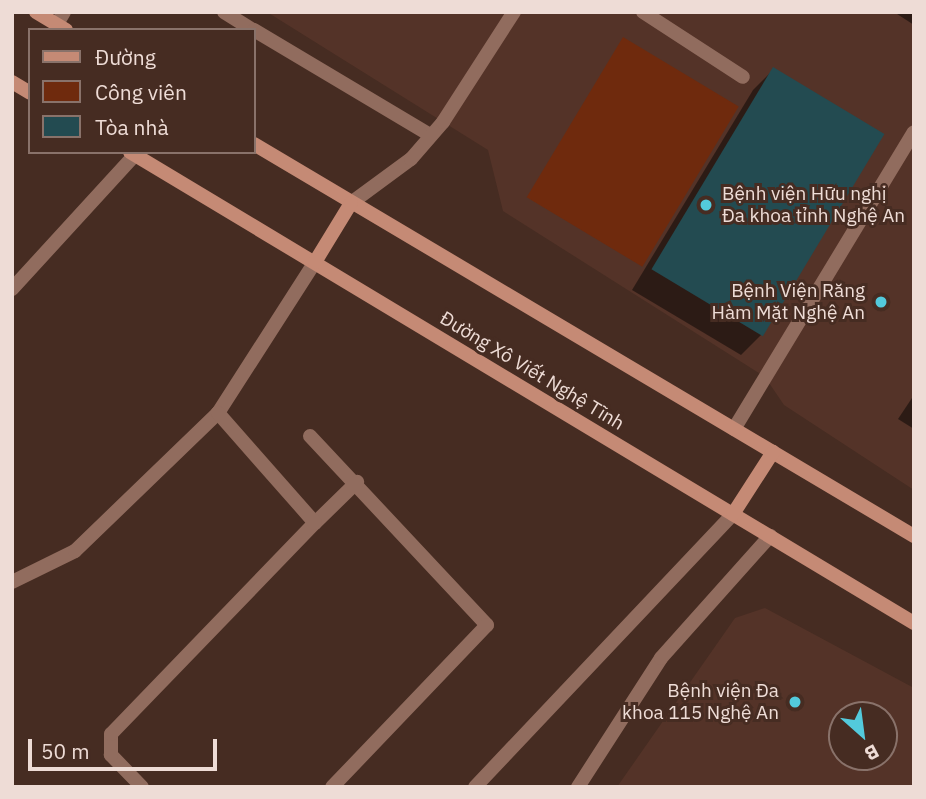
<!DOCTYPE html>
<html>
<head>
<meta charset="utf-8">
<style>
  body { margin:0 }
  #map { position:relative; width:926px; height:799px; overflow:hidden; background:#462c22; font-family:"IBM Plex Sans",sans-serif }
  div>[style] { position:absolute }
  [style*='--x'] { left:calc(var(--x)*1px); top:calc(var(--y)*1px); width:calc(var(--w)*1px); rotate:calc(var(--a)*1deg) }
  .built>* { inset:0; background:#543328 }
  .green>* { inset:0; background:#6f2a0d; transform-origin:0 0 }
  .shadow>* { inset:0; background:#0007 }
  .building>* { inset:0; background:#234b51; transform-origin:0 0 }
  .service>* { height:14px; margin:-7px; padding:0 7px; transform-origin:7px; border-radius:7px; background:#916c5e }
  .minor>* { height:14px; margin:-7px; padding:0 7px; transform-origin:7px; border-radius:7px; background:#916c5e }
  .secondary>* { height:14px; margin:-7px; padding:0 7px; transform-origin:7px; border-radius:7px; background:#c58a75 }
  .dots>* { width:19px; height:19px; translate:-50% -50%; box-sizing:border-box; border:4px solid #462c22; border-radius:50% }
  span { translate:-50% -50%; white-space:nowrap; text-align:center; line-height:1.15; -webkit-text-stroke:6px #462c22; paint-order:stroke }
  .poi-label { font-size:19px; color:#eedcd6 }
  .left { translate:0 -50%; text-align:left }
  .right { translate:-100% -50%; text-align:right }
  .street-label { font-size:19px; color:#eedcd6 }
  .frame { position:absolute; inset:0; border:14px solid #eedcd6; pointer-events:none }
  .legend { position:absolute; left:28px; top:28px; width:228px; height:126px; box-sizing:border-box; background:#462c22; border:2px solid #89726a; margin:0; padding:9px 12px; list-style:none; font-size:21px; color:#eedcd6 }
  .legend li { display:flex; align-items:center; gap:14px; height:35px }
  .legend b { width:35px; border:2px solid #89726a }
  .north { position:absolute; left:828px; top:701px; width:70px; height:70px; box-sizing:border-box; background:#462c22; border:2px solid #89726a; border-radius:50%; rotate:152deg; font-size:19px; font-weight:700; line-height:28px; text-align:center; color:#eedcd6 }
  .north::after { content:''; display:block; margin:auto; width:24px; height:32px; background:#53cadc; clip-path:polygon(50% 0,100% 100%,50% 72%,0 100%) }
  .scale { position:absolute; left:28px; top:739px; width:189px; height:32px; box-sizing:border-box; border:4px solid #eedcd6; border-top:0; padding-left:9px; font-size:21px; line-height:24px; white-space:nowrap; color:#eedcd6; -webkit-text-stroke:5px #462c22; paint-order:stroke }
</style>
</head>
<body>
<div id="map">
  <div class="built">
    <i style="clip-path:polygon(267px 12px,914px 12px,914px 490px,784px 405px,765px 377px,503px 211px,488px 150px)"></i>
    <i style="clip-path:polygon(evenodd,765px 608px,914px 688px,914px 787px,617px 787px,735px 618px,765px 608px,842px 715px,884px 715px,884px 757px,842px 757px,842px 715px)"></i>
  </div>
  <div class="green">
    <i style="left:623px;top:37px;width:135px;height:187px;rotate:31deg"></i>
  </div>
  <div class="shadow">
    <i style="clip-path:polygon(894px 12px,914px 12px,914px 25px)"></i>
    <i style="clip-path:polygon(773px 70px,761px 335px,741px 355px,632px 290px,753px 90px)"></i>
    <i style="clip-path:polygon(914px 395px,914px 429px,898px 419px)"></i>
  </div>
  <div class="building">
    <i style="left:773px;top:67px;width:130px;height:236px;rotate:31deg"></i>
  </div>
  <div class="service">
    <i style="--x:224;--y:12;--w:34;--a:32"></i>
    <i style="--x:643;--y:12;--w:119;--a:33"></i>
    <i style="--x:57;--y:24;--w:14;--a:-60"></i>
    <i style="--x:254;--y:30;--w:205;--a:30.8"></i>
    <i style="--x:351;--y:203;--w:74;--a:-36.3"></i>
    <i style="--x:411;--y:159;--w:49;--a:-49.1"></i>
    <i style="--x:443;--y:122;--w:131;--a:-57.2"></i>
    <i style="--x:734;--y:429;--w:347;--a:-58.8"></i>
    <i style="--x:310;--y:436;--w:259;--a:46.9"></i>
    <i style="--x:487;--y:625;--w:224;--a:133.7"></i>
    <i style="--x:315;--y:523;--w:59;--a:-44.3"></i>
    <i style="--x:12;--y:582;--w:70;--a:-26.2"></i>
    <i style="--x:75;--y:551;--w:199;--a:-44"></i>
    <i style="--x:218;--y:413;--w:179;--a:-57.3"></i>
    <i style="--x:142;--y:787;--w:45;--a:-134.1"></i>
    <i style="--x:111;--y:755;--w:21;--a:-90"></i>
    <i style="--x:111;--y:734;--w:293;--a:-46"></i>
    <i style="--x:315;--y:523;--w:147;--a:-131.4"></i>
    <i style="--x:578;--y:787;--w:153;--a:-57.2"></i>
    <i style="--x:661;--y:658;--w:164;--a:-48.2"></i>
  </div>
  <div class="minor">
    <i style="--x:12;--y:289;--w:182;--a:-47.5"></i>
    <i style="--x:475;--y:787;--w:376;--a:-46.6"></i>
  </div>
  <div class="secondary">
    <i style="--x:36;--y:12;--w:35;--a:31"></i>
    <i style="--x:12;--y:82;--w:21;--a:31"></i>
    <i style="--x:254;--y:144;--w:768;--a:30.71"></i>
    <i style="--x:130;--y:152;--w:915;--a:31"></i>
    <i style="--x:315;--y:262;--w:69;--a:-58.6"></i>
    <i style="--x:733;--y:514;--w:74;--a:-57.2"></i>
  </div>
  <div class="dots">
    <i style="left:706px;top:205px;background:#53cadc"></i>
    <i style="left:881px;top:302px;background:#53cadc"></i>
    <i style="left:795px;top:702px;background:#53cadc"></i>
  </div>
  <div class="poi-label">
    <span class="left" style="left:722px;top:205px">Bệnh viện Hữu nghị<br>Đa khoa tỉnh Nghệ An</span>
    <span class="right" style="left:865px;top:302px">Bệnh Viện Răng<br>Hàm Mặt Nghệ An</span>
    <span class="right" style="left:779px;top:702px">Bệnh viện Đa<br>khoa 115 Nghệ An</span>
  </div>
  <div class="street-label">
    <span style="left:532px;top:371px;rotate:31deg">Đường Xô Viết Nghệ Tĩnh</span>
  </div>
  <div class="frame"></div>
  <ul class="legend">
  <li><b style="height:9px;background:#c58a75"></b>Đường</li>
  <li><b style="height:19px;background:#6f2a0d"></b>Công viên</li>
  <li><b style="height:19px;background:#234b51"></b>Tòa nhà</li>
  </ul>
  <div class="north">B</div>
  <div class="scale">50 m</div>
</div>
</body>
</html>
